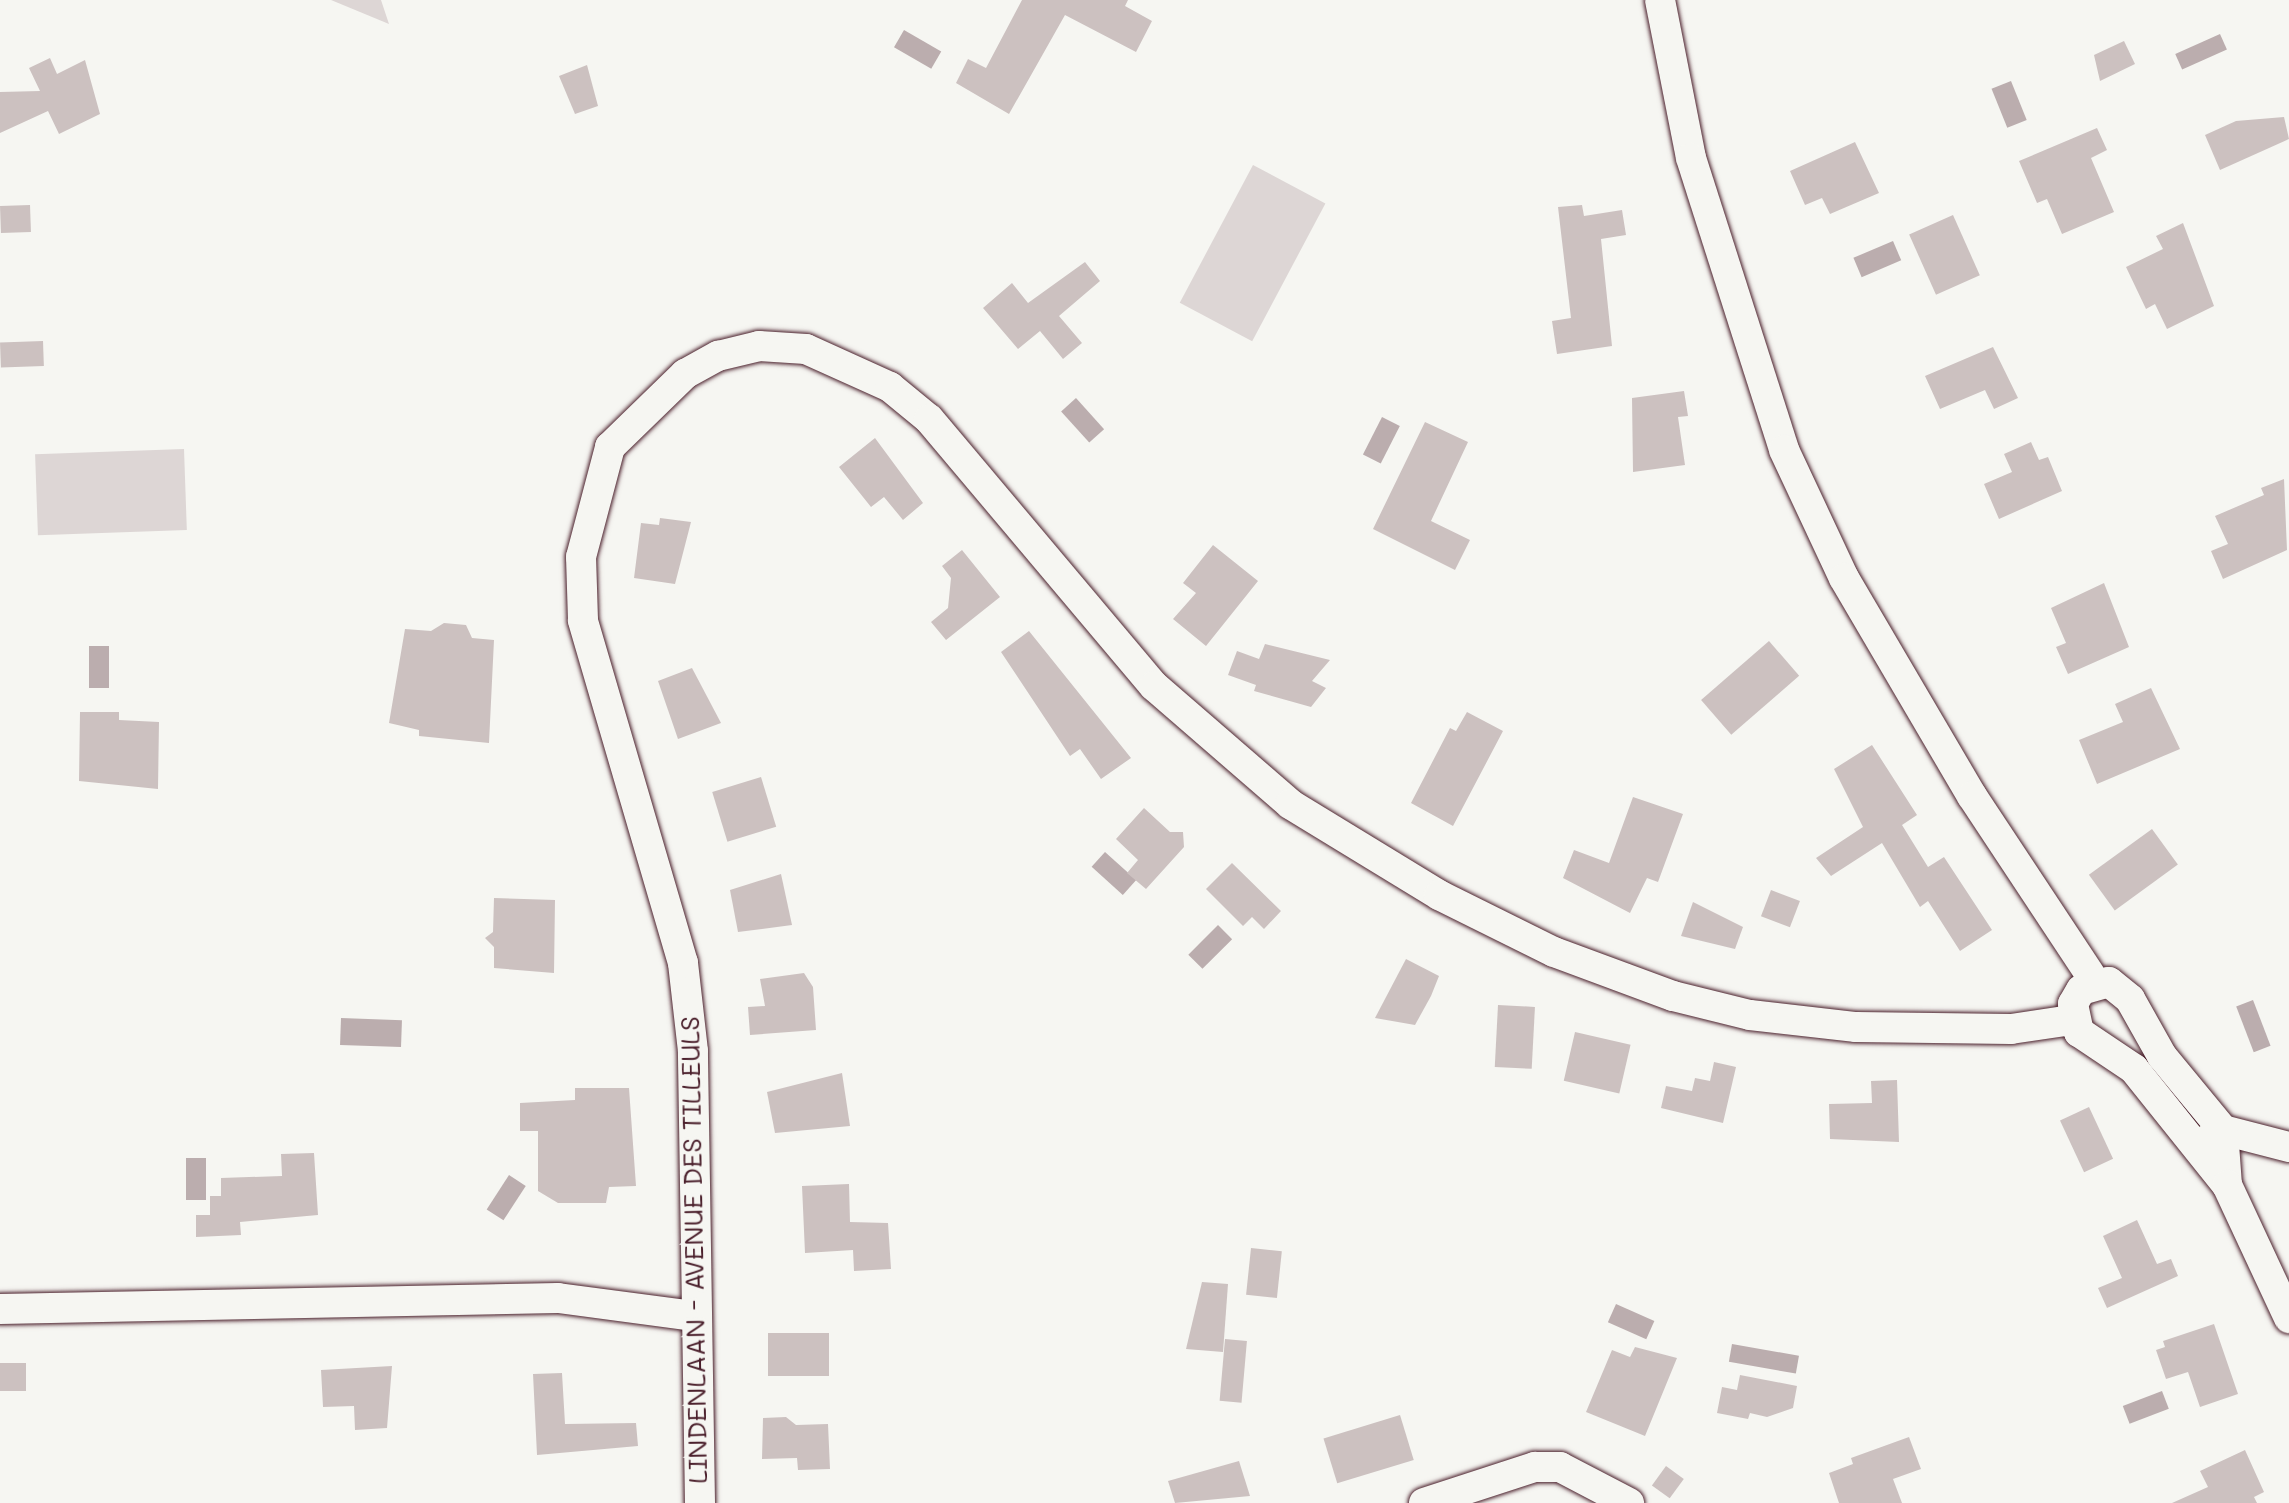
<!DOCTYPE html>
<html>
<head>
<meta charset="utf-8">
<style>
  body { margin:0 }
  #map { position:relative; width:2289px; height:1503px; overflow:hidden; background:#f6f6f2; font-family:Mali,sans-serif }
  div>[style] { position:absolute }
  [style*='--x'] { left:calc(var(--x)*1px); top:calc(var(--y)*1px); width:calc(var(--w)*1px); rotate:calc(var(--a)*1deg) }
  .green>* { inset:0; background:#ddd6d5; transform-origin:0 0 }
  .water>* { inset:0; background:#bbadae; transform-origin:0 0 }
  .building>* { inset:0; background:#ccc1c0; transform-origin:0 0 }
  .roads { filter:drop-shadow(0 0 2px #4a1f2b) drop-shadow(0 0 2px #4a1f2b) }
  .minor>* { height:30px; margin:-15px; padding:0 15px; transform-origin:15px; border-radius:15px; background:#f6f6f2 }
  span { translate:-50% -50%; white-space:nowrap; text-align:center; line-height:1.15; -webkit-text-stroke:6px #f6f6f2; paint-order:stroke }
  .street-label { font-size:26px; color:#4a1f2b }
</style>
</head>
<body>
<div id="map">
  <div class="green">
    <i style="clip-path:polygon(331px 0,381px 0,389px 24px)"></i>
    <i style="left:1253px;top:165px;width:82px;height:156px;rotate:28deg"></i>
    <i style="left:184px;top:449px;width:81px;height:149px;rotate:88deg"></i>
  </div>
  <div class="water">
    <i style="left:904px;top:30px;width:43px;height:20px;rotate:30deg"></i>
    <i style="left:2220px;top:34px;width:17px;height:49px;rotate:66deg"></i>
    <i style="left:2011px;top:81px;width:42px;height:21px;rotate:68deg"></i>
    <i style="left:1893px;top:241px;width:21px;height:43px;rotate:67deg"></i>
    <i style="left:1076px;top:398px;width:42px;height:20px;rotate:48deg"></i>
    <i style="left:1382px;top:417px;width:20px;height:42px;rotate:27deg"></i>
    <i style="left:89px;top:646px;width:20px;height:42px"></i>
    <i style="left:1105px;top:852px;width:42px;height:20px;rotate:42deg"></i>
    <i style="left:1218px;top:925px;width:20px;height:42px;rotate:45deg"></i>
    <i style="left:2253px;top:1000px;width:49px;height:18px;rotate:69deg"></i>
    <i style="left:341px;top:1018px;width:61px;height:27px;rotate:2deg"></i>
    <i style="left:186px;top:1158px;width:20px;height:42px"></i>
    <i style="left:509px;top:1175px;width:20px;height:41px;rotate:33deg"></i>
    <i style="left:1616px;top:1304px;width:42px;height:20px;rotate:24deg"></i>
    <i style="left:1732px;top:1344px;width:68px;height:18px;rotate:10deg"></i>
    <i style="left:2162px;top:1391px;width:19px;height:42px;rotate:69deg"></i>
  </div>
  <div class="building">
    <i style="clip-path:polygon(1022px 0,1128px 0,1125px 6px,1152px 21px,1136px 52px,1065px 15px,1009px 114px,956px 83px,968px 59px,986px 68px)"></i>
    <i style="clip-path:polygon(2124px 41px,2135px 64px,2100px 81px,2094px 55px)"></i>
    <i style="clip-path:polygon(50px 58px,57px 74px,85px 60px,100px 114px,59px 134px,48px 111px,0 133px,0 92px,40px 91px,29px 68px)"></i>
    <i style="clip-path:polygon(587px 65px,598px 106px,575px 114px,559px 76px)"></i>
    <i style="clip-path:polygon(2284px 117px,2289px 139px,2220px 170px,2205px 135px,2236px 121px)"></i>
    <i style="clip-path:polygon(2097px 128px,2107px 150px,2091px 158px,2114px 212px,2062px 234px,2047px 199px,2037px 203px,2019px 161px)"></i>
    <i style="clip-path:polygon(1855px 142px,1879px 193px,1830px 214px,1822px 198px,1805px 205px,1790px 171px)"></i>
    <i style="left:30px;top:205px;width:27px;height:30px;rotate:88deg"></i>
    <i style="clip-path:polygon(1582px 205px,1584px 216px,1622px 210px,1626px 235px,1601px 239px,1612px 346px,1557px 354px,1552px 321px,1571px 318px,1558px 207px)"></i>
    <i style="left:1953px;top:215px;width:66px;height:48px;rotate:66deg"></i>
    <i style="clip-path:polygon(2183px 223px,2214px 306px,2167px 329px,2155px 304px,2146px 309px,2126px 267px,2163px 249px,2156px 236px)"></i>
    <i style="clip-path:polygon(1085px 262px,1100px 281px,1059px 316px,1082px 343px,1063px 359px,1040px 331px,1018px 349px,983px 308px,1012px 283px,1028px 303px)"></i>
    <i style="left:43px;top:341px;width:25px;height:43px;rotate:88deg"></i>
    <i style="clip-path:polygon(1993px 347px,2018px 398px,1994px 409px,1985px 390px,1940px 409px,1925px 376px)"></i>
    <i style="clip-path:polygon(1684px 391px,1688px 416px,1678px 417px,1685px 465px,1633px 472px,1632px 398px)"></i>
    <i style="clip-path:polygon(1425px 422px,1468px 442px,1431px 521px,1470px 540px,1455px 570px,1373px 529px)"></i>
    <i style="clip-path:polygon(875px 438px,923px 503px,903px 520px,884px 497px,871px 507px,839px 467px)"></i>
    <i style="clip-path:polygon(2031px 442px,2039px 460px,2048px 457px,2062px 491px,1999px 519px,1984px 484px,2012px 472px,2004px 454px)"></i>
    <i style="clip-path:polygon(2284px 479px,2287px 550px,2223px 579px,2211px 551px,2228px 544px,2215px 516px,2264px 495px,2261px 488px)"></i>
    <i style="clip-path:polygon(660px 518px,691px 522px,675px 584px,634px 578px,641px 523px,659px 525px)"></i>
    <i style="clip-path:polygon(1213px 545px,1258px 581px,1206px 646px,1173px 619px,1196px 593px,1183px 583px)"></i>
    <i style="clip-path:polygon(962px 550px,1000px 597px,946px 640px,931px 622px,948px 608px,951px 578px,942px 566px)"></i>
    <i style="clip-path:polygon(2104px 583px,2129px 647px,2068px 674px,2056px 647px,2066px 643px,2051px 608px)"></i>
    <i style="clip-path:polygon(444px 623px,466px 625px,472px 638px,494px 640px,489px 743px,419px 736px,419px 730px,389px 723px,405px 629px,431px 631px)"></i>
    <i style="clip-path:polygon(1029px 631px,1131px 758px,1101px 779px,1080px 749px,1070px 756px,1001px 652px)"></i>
    <i style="left:1769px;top:641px;width:46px;height:90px;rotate:49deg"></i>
    <i style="clip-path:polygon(1265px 644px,1330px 660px,1312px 681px,1326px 688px,1311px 707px,1254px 691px,1256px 685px,1228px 675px,1237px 651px,1259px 659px)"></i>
    <i style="clip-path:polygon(692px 668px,721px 723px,678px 739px,658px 681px)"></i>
    <i style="clip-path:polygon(2151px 688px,2180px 749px,2097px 784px,2079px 740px,2123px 722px,2115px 704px)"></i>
    <i style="clip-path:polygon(80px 712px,119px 712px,119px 720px,159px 722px,158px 789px,79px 781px)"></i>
    <i style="clip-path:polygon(1467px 712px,1503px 731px,1453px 826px,1411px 803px,1450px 728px,1456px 731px)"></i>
    <i style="clip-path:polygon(1872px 745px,1917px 815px,1902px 825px,1928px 867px,1944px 857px,1992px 930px,1960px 951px,1928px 901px,1920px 907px,1882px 843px,1831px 876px,1816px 858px,1863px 827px,1834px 769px)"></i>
    <i style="left:761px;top:777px;width:52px;height:51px;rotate:73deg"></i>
    <i style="clip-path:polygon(1633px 797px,1683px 814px,1658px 882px,1647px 878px,1630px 913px,1563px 878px,1574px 850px,1609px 863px)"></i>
    <i style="clip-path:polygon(1144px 808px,1170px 832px,1183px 832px,1184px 847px,1146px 889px,1127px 873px,1138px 860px,1116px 839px)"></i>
    <i style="left:2152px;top:829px;width:44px;height:78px;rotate:54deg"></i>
    <i style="clip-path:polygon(1232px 863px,1281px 911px,1264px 929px,1252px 917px,1243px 926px,1206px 889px)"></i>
    <i style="clip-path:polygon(781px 874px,792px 925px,738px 932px,730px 890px)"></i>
    <i style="left:1771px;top:890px;width:31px;height:28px;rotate:21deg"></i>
    <i style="clip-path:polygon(494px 898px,555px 900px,554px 973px,494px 968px,494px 947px,485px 938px,493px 932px)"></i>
    <i style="clip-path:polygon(1693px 902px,1743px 927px,1735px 949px,1681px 936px)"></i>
    <i style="clip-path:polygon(1406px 959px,1439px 976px,1431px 996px,1415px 1025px,1375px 1018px)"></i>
    <i style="clip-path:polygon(804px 973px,813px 987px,816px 1030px,750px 1035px,748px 1007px,765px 1006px,760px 979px)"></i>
    <i style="left:1498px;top:1005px;width:37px;height:62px;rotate:3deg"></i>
    <i style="left:1575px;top:1032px;width:57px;height:50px;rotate:13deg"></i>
    <i style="clip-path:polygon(1714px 1062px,1736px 1067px,1723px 1123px,1661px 1108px,1666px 1086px,1692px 1091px,1695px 1078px,1710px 1081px)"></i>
    <i style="clip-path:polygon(842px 1073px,850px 1126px,775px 1133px,767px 1092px)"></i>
    <i style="clip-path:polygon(1897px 1080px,1899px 1142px,1830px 1139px,1829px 1104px,1872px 1103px,1871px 1081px)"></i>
    <i style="clip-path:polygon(575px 1088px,629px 1088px,636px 1186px,609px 1187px,606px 1203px,558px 1203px,538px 1191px,538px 1131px,520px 1131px,520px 1103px,575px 1100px)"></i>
    <i style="left:2089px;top:1107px;width:57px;height:32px;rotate:65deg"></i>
    <i style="clip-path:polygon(314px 1153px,318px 1215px,240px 1222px,241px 1235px,196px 1237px,196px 1215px,210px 1215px,210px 1196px,221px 1196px,221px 1178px,282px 1176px,281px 1154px)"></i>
    <i style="clip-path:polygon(849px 1184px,850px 1222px,888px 1223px,891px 1269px,854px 1271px,853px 1250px,805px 1253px,802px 1186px)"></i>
    <i style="clip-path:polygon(2137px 1220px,2157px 1264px,2171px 1259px,2178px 1276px,2107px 1308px,2098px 1288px,2122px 1278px,2103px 1236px)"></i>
    <i style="left:1251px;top:1248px;width:31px;height:47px;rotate:6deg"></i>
    <i style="clip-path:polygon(1202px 1282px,1228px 1284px,1223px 1352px,1186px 1349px)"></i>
    <i style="clip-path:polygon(2214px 1324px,2238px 1394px,2200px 1407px,2188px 1372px,2166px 1379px,2156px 1350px,2165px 1347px,2163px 1341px)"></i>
    <i style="left:829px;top:1333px;width:43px;height:61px;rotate:90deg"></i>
    <i style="left:1225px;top:1339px;width:22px;height:62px;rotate:5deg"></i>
    <i style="clip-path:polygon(1635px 1347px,1677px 1358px,1645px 1436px,1586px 1412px,1612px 1350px,1630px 1357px)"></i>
    <i style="left:0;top:1363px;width:26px;height:28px"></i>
    <i style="clip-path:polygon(392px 1366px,387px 1428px,355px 1430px,354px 1406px,323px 1407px,321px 1370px)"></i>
    <i style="clip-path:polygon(562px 1373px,565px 1424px,636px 1423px,638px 1446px,537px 1455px,533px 1374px)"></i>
    <i style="clip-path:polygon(1740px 1375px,1797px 1386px,1793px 1408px,1767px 1417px,1750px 1413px,1748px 1419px,1717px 1413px,1722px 1387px,1737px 1390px)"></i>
    <i style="left:1400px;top:1415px;width:47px;height:80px;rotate:73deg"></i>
    <i style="clip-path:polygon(786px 1417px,796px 1425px,828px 1424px,830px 1469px,798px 1470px,797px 1458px,762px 1459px,763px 1418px)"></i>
    <i style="clip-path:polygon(1909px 1437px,1921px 1469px,1893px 1479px,1902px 1503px,1839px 1503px,1829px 1473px,1853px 1464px,1851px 1458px)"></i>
    <i style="clip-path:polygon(2245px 1450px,2264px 1492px,2254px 1497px,2257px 1503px,2172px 1503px,2208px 1487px,2200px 1471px)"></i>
    <i style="clip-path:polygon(1239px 1461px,1250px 1496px,1175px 1503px,1168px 1481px)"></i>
    <i style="left:1666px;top:1466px;width:22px;height:24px;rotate:36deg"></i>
  </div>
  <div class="roads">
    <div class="minor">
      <i style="--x:1660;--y:0;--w:161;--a:78.9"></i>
      <i style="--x:1691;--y:158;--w:306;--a:72.3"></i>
      <i style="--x:1784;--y:450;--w:141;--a:64.9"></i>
      <i style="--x:1844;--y:578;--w:253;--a:59.6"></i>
      <i style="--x:1972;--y:796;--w:223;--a:56.5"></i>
      <i style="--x:2208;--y:1139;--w:17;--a:-31"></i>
      <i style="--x:2223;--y:1130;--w:68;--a:14.4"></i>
      <i style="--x:2227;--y:1185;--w:55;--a:-94.2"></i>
      <i style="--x:2223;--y:1130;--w:96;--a:-129.5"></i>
      <i style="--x:2162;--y:1056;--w:65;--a:-119.3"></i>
      <i style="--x:2130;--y:999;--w:27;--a:-141"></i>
      <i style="--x:2109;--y:982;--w:29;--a:164"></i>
      <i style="--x:2081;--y:990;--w:16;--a:120"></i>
      <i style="--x:2073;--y:1004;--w:29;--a:78"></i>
      <i style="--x:2079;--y:1032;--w:66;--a:33.9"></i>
      <i style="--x:2134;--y:1069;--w:149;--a:51.3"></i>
      <i style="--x:2227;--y:1185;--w:147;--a:65"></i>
      <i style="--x:0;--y:1309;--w:558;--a:-1.13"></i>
      <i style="--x:558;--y:1298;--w:136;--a:7.6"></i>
      <i style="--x:700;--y:1503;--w:452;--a:-90.9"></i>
      <i style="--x:693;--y:1051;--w:89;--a:-96.5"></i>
      <i style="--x:683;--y:963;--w:357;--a:-106.3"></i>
      <i style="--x:583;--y:620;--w:63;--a:-91.8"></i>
      <i style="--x:581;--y:557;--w:114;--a:-75.2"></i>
      <i style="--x:610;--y:447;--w:105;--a:-44.2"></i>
      <i style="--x:685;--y:374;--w:38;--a:-29"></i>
      <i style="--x:718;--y:356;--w:42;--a:-13.7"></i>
      <i style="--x:759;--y:346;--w:47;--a:3.7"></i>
      <i style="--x:806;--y:349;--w:92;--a:24.3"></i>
      <i style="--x:890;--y:387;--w:50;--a:39.4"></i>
      <i style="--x:929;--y:419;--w:349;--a:49.9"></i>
      <i style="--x:1154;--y:686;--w:180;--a:40.9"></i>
      <i style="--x:1290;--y:804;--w:175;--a:31.4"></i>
      <i style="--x:1439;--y:895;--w:128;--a:26.4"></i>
      <i style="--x:1554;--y:952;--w:127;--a:20.3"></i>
      <i style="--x:1673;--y:996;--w:79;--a:13.9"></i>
      <i style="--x:1750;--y:1015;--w:107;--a:6.5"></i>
      <i style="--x:1856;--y:1027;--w:155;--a:0.7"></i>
      <i style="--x:2011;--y:1029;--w:62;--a:-8.4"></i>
      <i style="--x:1424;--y:1503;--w:117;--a:-18"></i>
      <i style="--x:1535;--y:1467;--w:25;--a:0"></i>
      <i style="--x:1560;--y:1467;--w:78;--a:27.6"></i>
    </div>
  </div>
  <div class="street-label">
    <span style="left:694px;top:1250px;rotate:-91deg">LINDENLAAN - AVENUE DES TILLEULS</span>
  </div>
</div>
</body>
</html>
